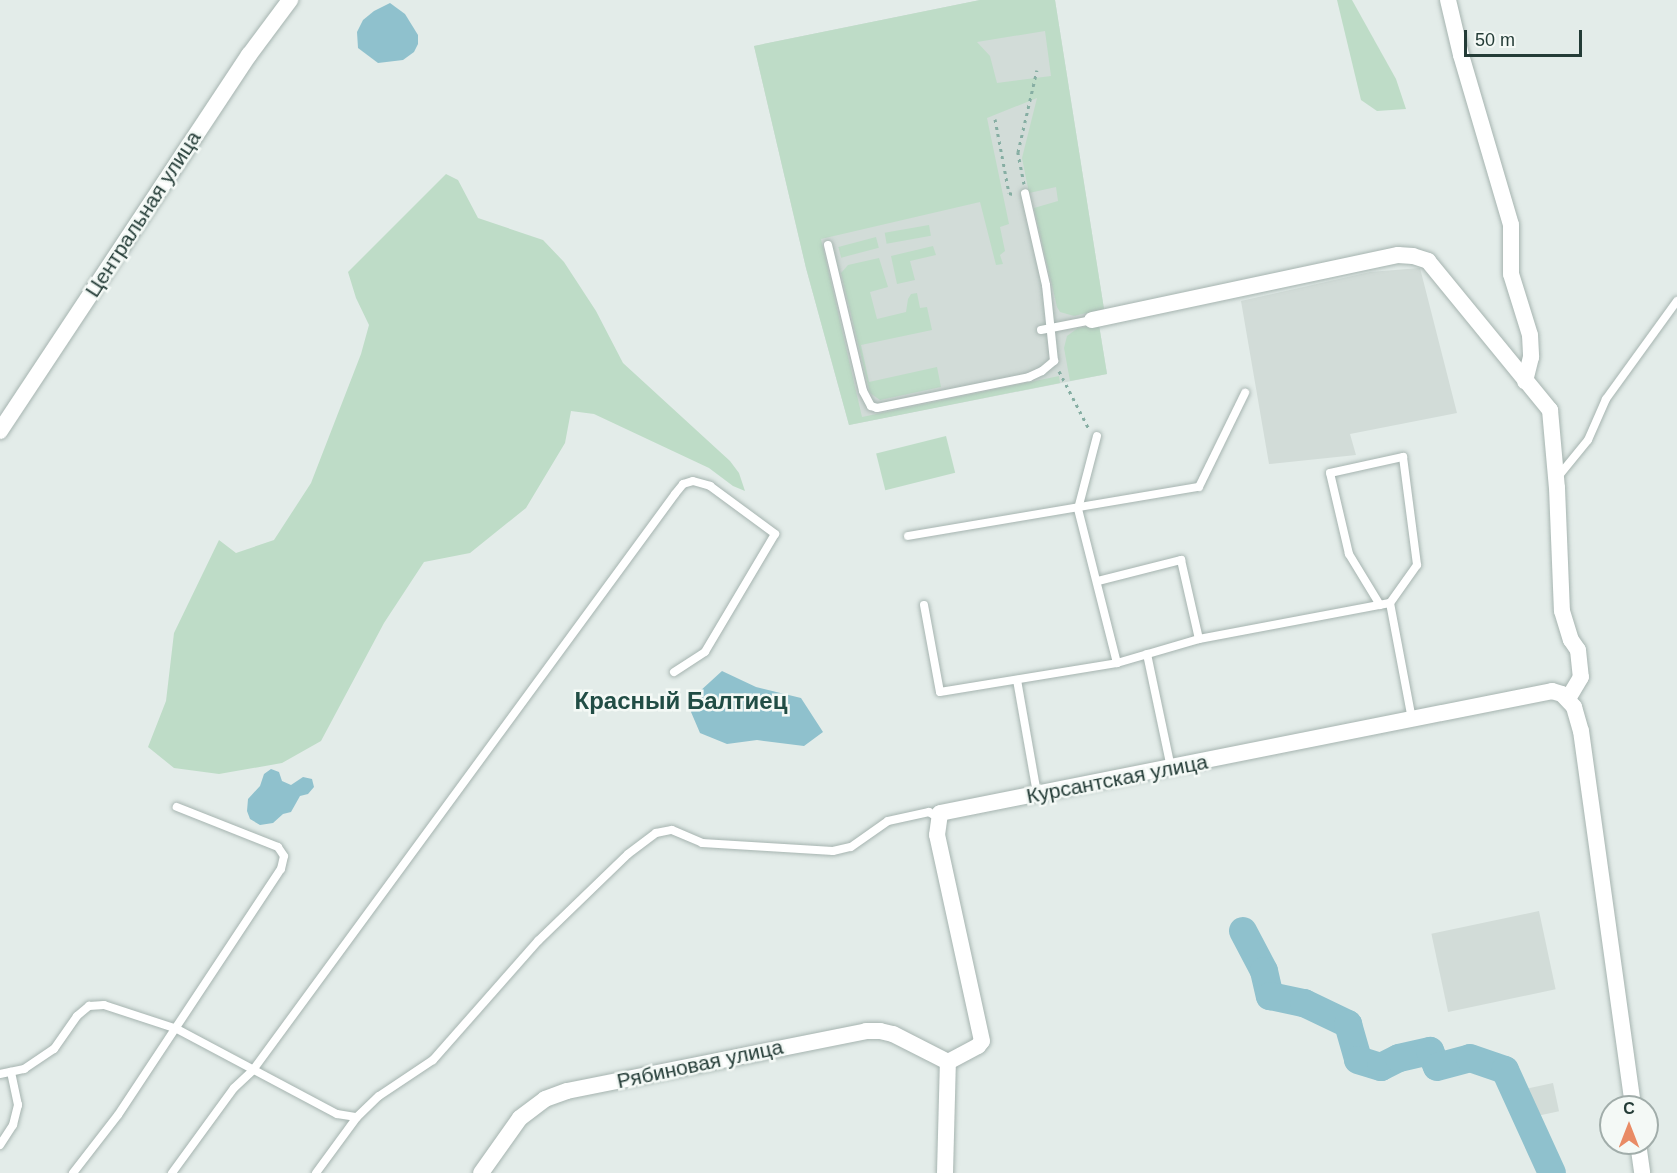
<!DOCTYPE html>
<html>
<head>
<meta charset="utf-8">
<style>
  body { margin:0 }
  #map { position:relative; width:1677px; height:1173px; overflow:hidden; background:#e3ece9; font-family:Arial,sans-serif }
  div>[style] { position:absolute }
  [style*='--x'] { left:calc(var(--x)*1px); top:calc(var(--y)*1px); width:calc(var(--w)*1px); rotate:calc(var(--a)*1deg) }
  .built>* { inset:0; background:#d2dcd8; transform-origin:0 0 }
  .green>* { inset:0; background:#bedcc7; transform-origin:0 0 }
  .water>* { inset:0; background:#8fc1cd }
  .river>* { height:28px; margin:-14px; padding:0 14px; transform-origin:14px; border-radius:14px; background:#8fc1cd }
  .path>* { height:3px; margin-top:-1.5px; transform-origin:0; background:repeating-linear-gradient(90deg,#86aea3 0 3px,transparent 0 7.5px) }
  .roads { filter:drop-shadow(0 0 2px #a6b4b0) drop-shadow(0 0 2px #a6b4b0) }
  .lane>* { height:8px; margin:-4px; padding:0 4px; transform-origin:4px; border-radius:4px; background:#fff }
  .street>* { height:16px; margin:-8px; padding:0 8px; transform-origin:8px; border-radius:8px; background:#fff }
  span { translate:-50% -50%; white-space:nowrap; text-align:center; line-height:1.15; -webkit-text-stroke:5px #f4f9f6; paint-order:stroke }
  .street-label { font-size:21px; color:#243c37 }
  .quarter-label { font-size:24px; color:#214d45; font-weight:700 }
  .north { position:absolute; left:1599px; top:1095px; width:60px; height:60px; box-sizing:border-box; background:#f4f9f6; border:2px solid #a1adaa; border-radius:50%; rotate:0deg; font-size:16px; font-weight:700; line-height:24px; text-align:center; color:#243c37 }
  .north::after { content:''; display:block; margin:auto; width:21px; height:27px; background:#e98b65; clip-path:polygon(50% 0,100% 100%,50% 72%,0 100%) }
  .scale { position:absolute; left:1464px; top:30px; width:118px; height:27px; box-sizing:border-box; border:3px solid #243c37; border-top:0; padding-left:8px; font-size:18px; line-height:21px; white-space:nowrap; color:#243c37; -webkit-text-stroke:4px #f4f9f6; paint-order:stroke }
</style>
</head>
<body>
<div id="map">
  <div class="built">
    <i style="clip-path:polygon(980px 0,1055px 0,1104px 309px,1099px 325px,1107px 374px,849px 425px,806px 268px,754px 46px)"></i>
    <i style="clip-path:polygon(1420px 268px,1457px 413px,1350px 434px,1356px 455px,1269px 464px,1241px 301px,1370px 272px)"></i>
    <i style="left:1539px;top:911px;width:80px;height:110px;rotate:78deg"></i>
    <i style="left:1553px;top:1083px;width:29px;height:45px;rotate:78deg"></i>
  </div>
  <div class="green">
    <i style="clip-path:polygon(evenodd,980px 0,1055px 0,1104px 309px,1074px 316px,1060px 312px,1057px 307px,1034px 208px,1058px 201px,1056px 187px,1029px 193px,1022px 158px,1037px 98px,987px 118px,1009px 224px,1000px 227px,1005px 251px,1000px 255px,1003px 264px,996px 265px,980px 202px,821px 239px,862px 417px,1059px 376px,1060px 383px,849px 425px,806px 268px,754px 46px,980px 0,1045px 31px,1051px 76px,997px 83px,990px 56px,977px 42px,1045px 31px)"></i>
    <i style="clip-path:polygon(1337px 0,1352px 0,1396px 79px,1406px 109px,1377px 111px,1361px 100px)"></i>
    <i style="clip-path:polygon(446px 174px,458px 180px,478px 218px,543px 240px,564px 262px,596px 311px,623px 363px,730px 461px,739px 473px,745px 491px,733px 486px,709px 468px,594px 414px,571px 411px,565px 443px,526px 508px,470px 553px,424px 562px,384px 623px,321px 741px,282px 763px,219px 774px,174px 768px,148px 747px,166px 701px,174px 633px,219px 540px,236px 553px,274px 540px,311px 483px,361px 354px,369px 325px,356px 298px,348px 272px)"></i>
    <i style="left:929px;top:225px;width:11px;height:45px;rotate:80deg"></i>
    <i style="left:876px;top:237px;width:11px;height:39px;rotate:75deg"></i>
    <i style="clip-path:polygon(933px 246px,936px 255px,910px 261px,915px 280px,897px 284px,891px 256px)"></i>
    <i style="clip-path:polygon(879px 258px,888px 287px,870px 292px,877px 319px,906px 312px,908px 299px,911px 294px,917px 293px,920px 308px,927px 307px,932px 330px,861px 345px,869px 382px,937px 367px,941px 387px,880px 400px,870px 393px,841px 273px,848px 265px)"></i>
    <i style="clip-path:polygon(1099px 325px,1107px 374px,1070px 381px,1064px 348px,1067px 336px,1078px 328px)"></i>
    <i style="left:946px;top:436px;width:38px;height:72px;rotate:76deg"></i>
  </div>
  <div class="water">
    <i style="clip-path:polygon(390px 3px,405px 14px,418px 35px,418px 44px,414px 52px,403px 60px,378px 63px,358px 48px,357px 32px,363px 20px,374px 11px)"></i>
    <i style="clip-path:polygon(722px 671px,756px 687px,801px 698px,823px 732px,804px 746px,757px 740px,727px 744px,700px 733px,691px 712px,699px 692px)"></i>
    <i style="clip-path:polygon(271px 769px,279px 772px,282px 781px,291px 785px,303px 777px,312px 779px,314px 787px,308px 794px,300px 796px,291px 812px,283px 814px,273px 823px,260px 825px,250px 819px,247px 811px,248px 799px,260px 786px,264px 774px)"></i>
  </div>
  <div class="river">
    <i style="--x:1243;--y:931;--w:45;--a:62.3"></i>
    <i style="--x:1264;--y:971;--w:26;--a:77"></i>
    <i style="--x:1270;--y:996;--w:35;--a:12"></i>
    <i style="--x:1304;--y:1003;--w:49;--a:25.5"></i>
    <i style="--x:1348;--y:1024;--w:37;--a:74"></i>
    <i style="--x:1358;--y:1060;--w:24;--a:17"></i>
    <i style="--x:1381;--y:1067;--w:20;--a:-27"></i>
    <i style="--x:1399;--y:1058;--w:32;--a:-13"></i>
    <i style="--x:1430;--y:1051;--w:17;--a:66"></i>
    <i style="--x:1437;--y:1067;--w:34;--a:-15"></i>
    <i style="--x:1470;--y:1058;--w:37;--a:19"></i>
    <i style="--x:1505;--y:1070;--w:113;--a:65.5"></i>
  </div>
  <div class="path">
    <i style="--x:995;--y:119;--w:75;--a:79.3"></i>
    <i style="--x:1009;--y:193;--w:4;--a:14"></i>
    <i style="--x:1024;--y:184;--w:33;--a:-101"></i>
    <i style="--x:1018;--y:152;--w:84;--a:-77"></i>
    <i style="--x:1059;--y:371;--w:65;--a:62.7"></i>
  </div>
  <div class="roads">
    <div class="lane">
      <i style="--x:828;--y:245;--w:150;--a:76.5"></i>
      <i style="--x:863;--y:391;--w:17;--a:62"></i>
      <i style="--x:871;--y:406;--w:6;--a:18"></i>
      <i style="--x:877;--y:408;--w:155;--a:-11.5"></i>
      <i style="--x:1029;--y:377;--w:14;--a:-25"></i>
      <i style="--x:1042;--y:371;--w:16;--a:-40"></i>
      <i style="--x:1054;--y:361;--w:76;--a:-96"></i>
      <i style="--x:1046;--y:285;--w:94;--a:-102.9"></i>
      <i style="--x:1041;--y:330;--w:52;--a:-11.1"></i>
      <i style="--x:1097;--y:436;--w:75;--a:104.6"></i>
      <i style="--x:1078;--y:509;--w:159;--a:75.8"></i>
      <i style="--x:1557;--y:478;--w:49;--a:-50.8"></i>
      <i style="--x:1588;--y:440;--w:45;--a:-66.3"></i>
      <i style="--x:1606;--y:399;--w:121;--a:-54.1"></i>
      <i style="--x:908;--y:536;--w:295;--a:-9.6"></i>
      <i style="--x:1199;--y:487;--w:105;--a:-63.9"></i>
      <i style="--x:1098;--y:581;--w:86;--a:-14.2"></i>
      <i style="--x:1181;--y:560;--w:81;--a:77.2"></i>
      <i style="--x:924;--y:605;--w:88;--a:79.6"></i>
      <i style="--x:940;--y:692;--w:179;--a:-9.3"></i>
      <i style="--x:1117;--y:663;--w:85;--a:-16.3"></i>
      <i style="--x:1199;--y:639;--w:194;--a:-10.7"></i>
      <i style="--x:1390;--y:603;--w:118;--a:79.3"></i>
      <i style="--x:1380;--y:605;--w:60;--a:-121.3"></i>
      <i style="--x:1349;--y:554;--w:83;--a:-103.2"></i>
      <i style="--x:1330;--y:473;--w:75;--a:-12.4"></i>
      <i style="--x:1403;--y:457;--w:109;--a:82.6"></i>
      <i style="--x:1417;--y:565;--w:47;--a:125.4"></i>
      <i style="--x:1147;--y:654;--w:116;--a:78.1"></i>
      <i style="--x:1017;--y:680;--w:116;--a:80"></i>
      <i style="--x:0;--y:1074;--w:25;--a:-12"></i>
      <i style="--x:24;--y:1069;--w:36;--a:-34"></i>
      <i style="--x:54;--y:1049;--w:40;--a:-55.1"></i>
      <i style="--x:77;--y:1016;--w:16;--a:-40"></i>
      <i style="--x:89;--y:1006;--w:15;--a:-4"></i>
      <i style="--x:104;--y:1005;--w:77;--a:18.2"></i>
      <i style="--x:177;--y:1029;--w:181;--a:28"></i>
      <i style="--x:337;--y:1114;--w:20;--a:9"></i>
      <i style="--x:357;--y:1117;--w:30;--a:-44"></i>
      <i style="--x:379;--y:1096;--w:65;--a:-33.7"></i>
      <i style="--x:433;--y:1060;--w:159;--a:-48.6"></i>
      <i style="--x:538;--y:941;--w:125;--a:-44"></i>
      <i style="--x:628;--y:854;--w:35;--a:-37"></i>
      <i style="--x:656;--y:833;--w:16;--a:-11"></i>
      <i style="--x:672;--y:830;--w:33;--a:23"></i>
      <i style="--x:702;--y:843;--w:131;--a:3.5"></i>
      <i style="--x:833;--y:851;--w:18;--a:-13"></i>
      <i style="--x:851;--y:847;--w:45;--a:-35.1"></i>
      <i style="--x:888;--y:821;--w:42;--a:-12.4"></i>
      <i style="--x:929;--y:812;--w:9;--a:32"></i>
      <i style="--x:0;--y:1145;--w:24;--a:-57"></i>
      <i style="--x:13;--y:1125;--w:21;--a:-76"></i>
      <i style="--x:18;--y:1105;--w:34;--a:-102"></i>
      <i style="--x:73;--y:1173;--w:73;--a:-52.2"></i>
      <i style="--x:118;--y:1115;--w:295;--a:-56.5"></i>
      <i style="--x:281;--y:869;--w:13;--a:-77"></i>
      <i style="--x:284;--y:856;--w:11;--a:-124"></i>
      <i style="--x:278;--y:847;--w:109;--a:-158.4"></i>
      <i style="--x:172;--y:1173;--w:105;--a:-53.9"></i>
      <i style="--x:234;--y:1088;--w:26;--a:-43"></i>
      <i style="--x:253;--y:1070;--w:714;--a:-53.77"></i>
      <i style="--x:675;--y:494;--w:13;--a:-51"></i>
      <i style="--x:683;--y:484;--w:10;--a:-17"></i>
      <i style="--x:693;--y:481;--w:18;--a:16"></i>
      <i style="--x:710;--y:486;--w:81;--a:36.4"></i>
      <i style="--x:775;--y:534;--w:137;--a:120.7"></i>
      <i style="--x:705;--y:652;--w:37;--a:147"></i>
      <i style="--x:316;--y:1173;--w:69;--a:-53.8"></i>
    </div>
    <div class="street">
      <i style="--x:1448;--y:0;--w:57;--a:76.7"></i>
      <i style="--x:1461;--y:55;--w:177;--a:73.6"></i>
      <i style="--x:1511;--y:225;--w:49;--a:90"></i>
      <i style="--x:1511;--y:274;--w:64;--a:72.7"></i>
      <i style="--x:1530;--y:335;--w:22;--a:87"></i>
      <i style="--x:1531;--y:357;--w:25;--a:104"></i>
      <i style="--x:1092;--y:320;--w:313;--a:-12"></i>
      <i style="--x:1398;--y:255;--w:15;--a:4"></i>
      <i style="--x:1413;--y:256;--w:16;--a:18"></i>
      <i style="--x:1428;--y:261;--w:193;--a:50.7"></i>
      <i style="--x:1550;--y:410;--w:78;--a:84.9"></i>
      <i style="--x:1557;--y:488;--w:123;--a:87.7"></i>
      <i style="--x:1562;--y:611;--w:30;--a:73"></i>
      <i style="--x:1571;--y:640;--w:12;--a:55"></i>
      <i style="--x:1578;--y:650;--w:27;--a:84"></i>
      <i style="--x:1581;--y:677;--w:26;--a:121"></i>
      <i style="--x:0;--y:431;--w:451;--a:-56.5"></i>
      <i style="--x:249;--y:55;--w:69;--a:-53.3"></i>
      <i style="--x:948;--y:1062;--w:34;--a:-28"></i>
      <i style="--x:978;--y:1046;--w:6;--a:-51"></i>
      <i style="--x:982;--y:1041;--w:211;--a:-102.3"></i>
      <i style="--x:937;--y:835;--w:22;--a:-82"></i>
      <i style="--x:940;--y:813;--w:624;--a:-11.27"></i>
      <i style="--x:1552;--y:691;--w:10;--a:17"></i>
      <i style="--x:1562;--y:694;--w:18;--a:47"></i>
      <i style="--x:1574;--y:707;--w:25;--a:74"></i>
      <i style="--x:1581;--y:731;--w:380;--a:82.1"></i>
      <i style="--x:1638;--y:1143;--w:30;--a:82"></i>
      <i style="--x:481;--y:1173;--w:67;--a:-54.7"></i>
      <i style="--x:520;--y:1118;--w:31;--a:-37"></i>
      <i style="--x:545;--y:1099;--w:23;--a:-20"></i>
      <i style="--x:567;--y:1091;--w:305;--a:-11.3"></i>
      <i style="--x:866;--y:1031;--w:14;--a:0"></i>
      <i style="--x:880;--y:1031;--w:13;--a:13"></i>
      <i style="--x:893;--y:1034;--w:62;--a:27"></i>
      <i style="--x:945;--y:1173;--w:111;--a:-88.5"></i>
    </div>
  </div>
  <div class="street-label">
    <span style="left:143px;top:214px;rotate:-57deg">Центральная улица</span>
    <span style="left:1117px;top:779px;rotate:-11deg">Курсантская улица</span>
    <span style="left:700px;top:1064px;rotate:-12deg">Рябиновая улица</span>
  </div>
  <div class="quarter-label">
    <span style="left:681px;top:701px">Красный Балтиец</span>
  </div>
  <div class="north">С</div>
  <div class="scale">50 m</div>
</div>
</body>
</html>
